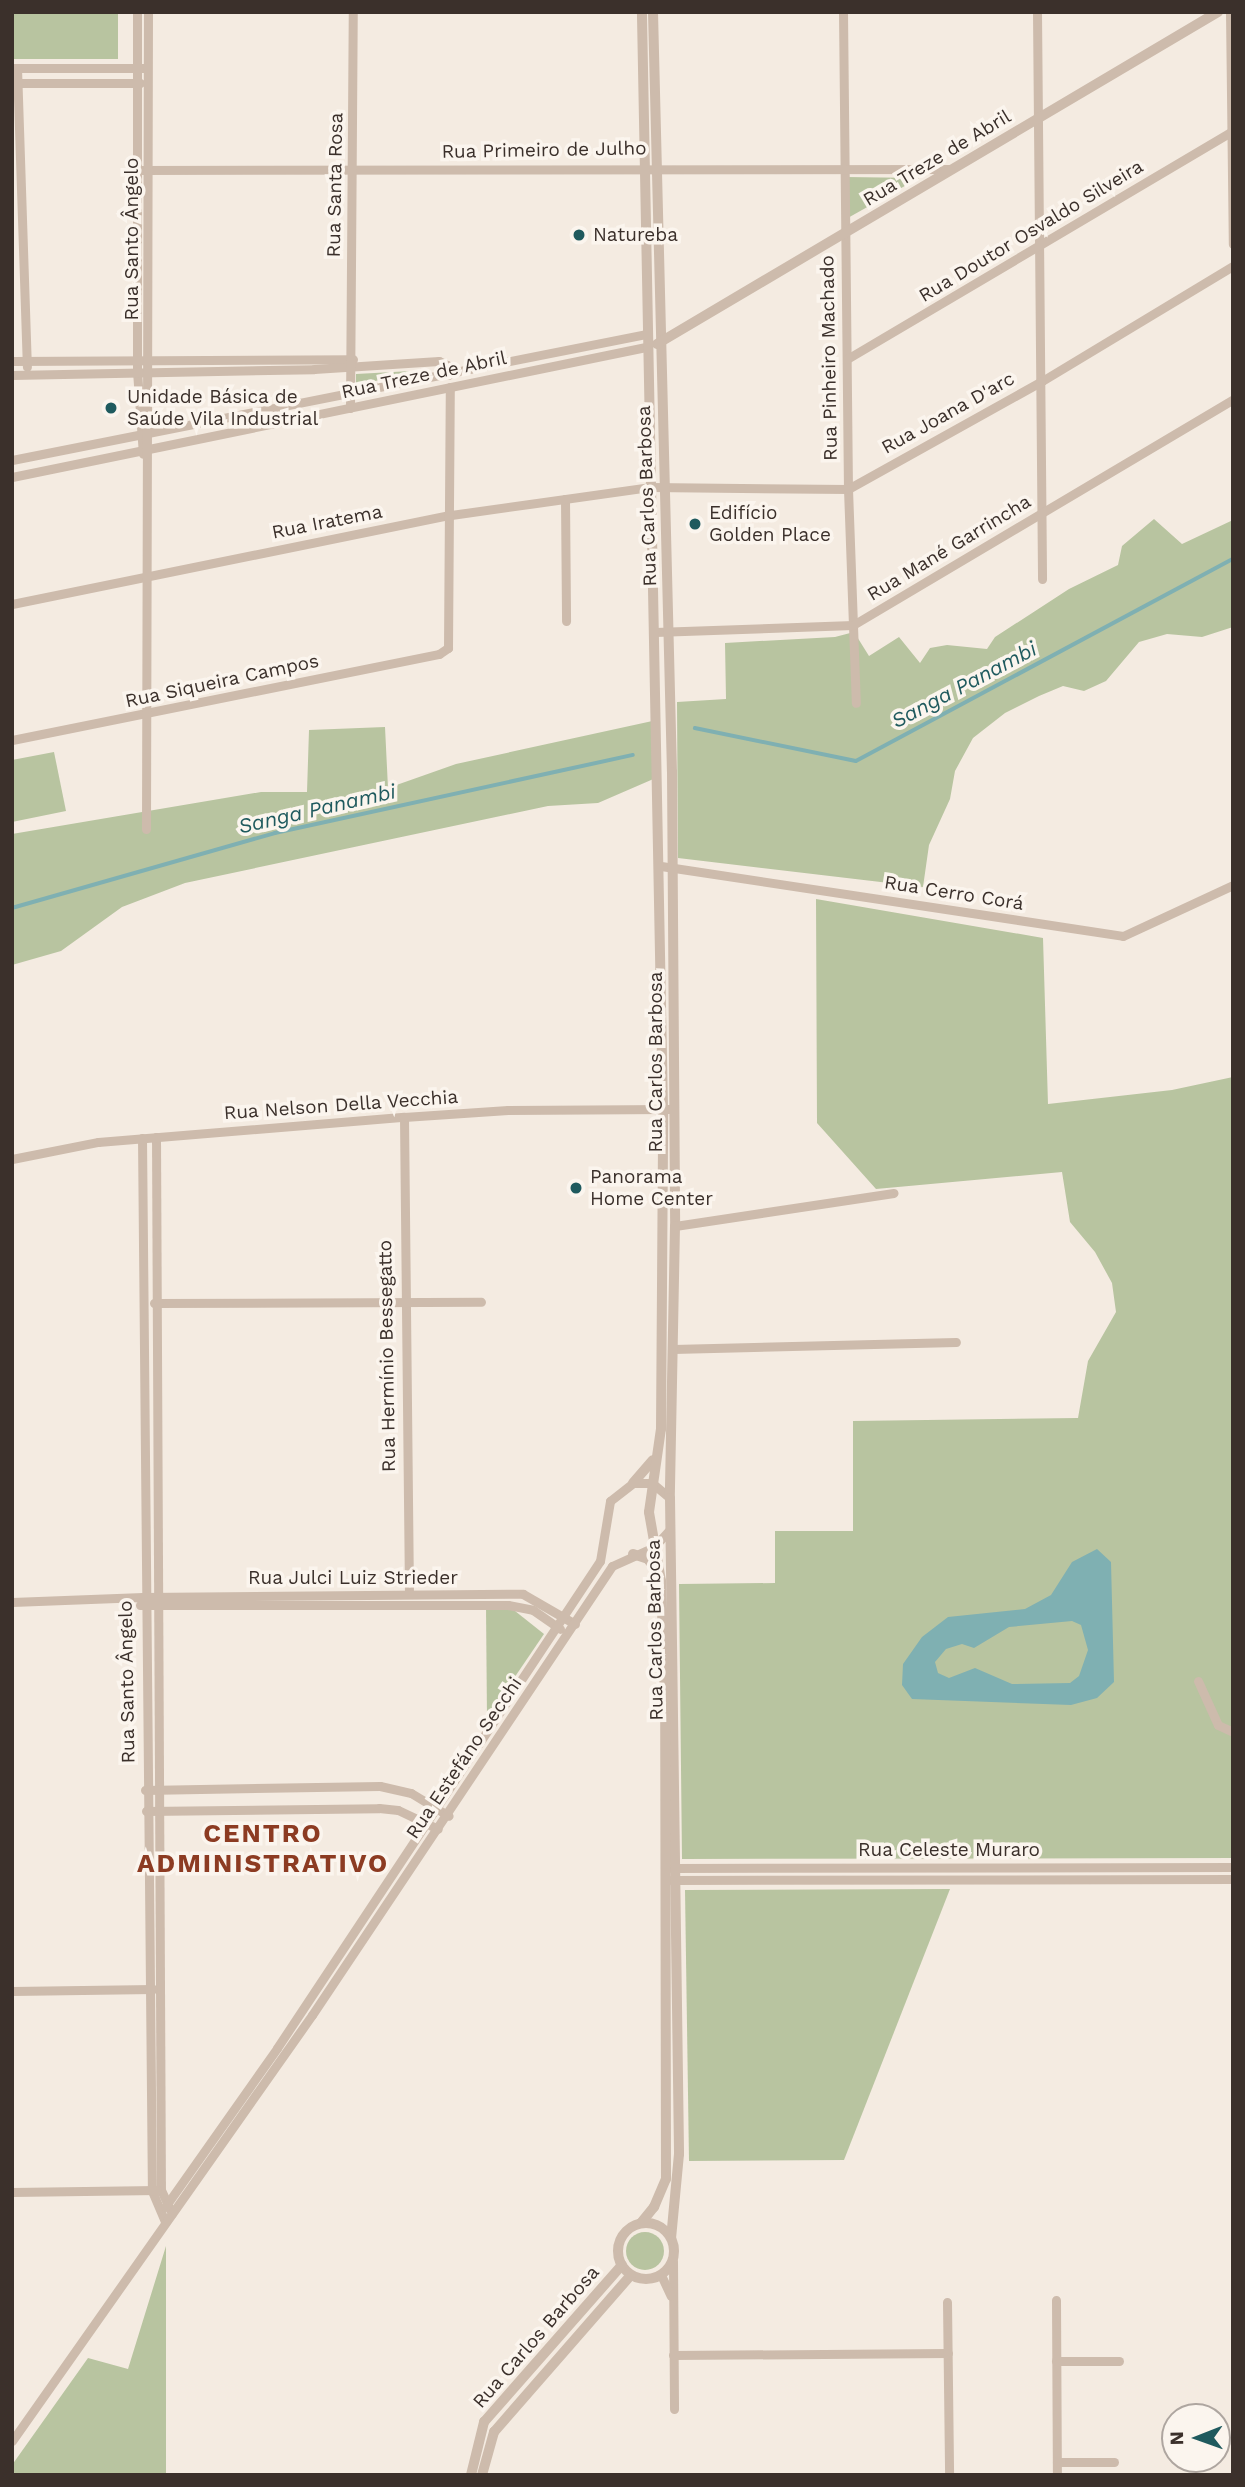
<!DOCTYPE html>
<html>
<head>
<meta charset="utf-8">
<style>
  body { margin:0 }
  #map { position:relative; width:1245px; height:2487px; overflow:hidden; background:#f4ebe1; font-family:"Work Sans",sans-serif }
  div>[style] { position:absolute }
  [style*='--x'] { left:calc(var(--x)*1px); top:calc(var(--y)*1px); width:calc(var(--w)*1px); rotate:calc(var(--a)*1deg) }
  .green>* { inset:0; background:#b8c4a0; transform-origin:0 0 }
  .round { border-radius:50% }
  .water>* { inset:0; background:#7fb0b2 }
  .stream>* { height:3.5px; margin:-1.75px; padding:0 1.75px; transform-origin:1.75px; border-radius:1.75px; background:#7fb0b2 }
  .minor>* { height:9px; margin:-4.5px; padding:0 4.5px; transform-origin:4.5px; border-radius:4.5px; background:#cdbbac }
  .tertiary>* { height:10px; margin:-5px; padding:0 5px; transform-origin:5px; border-radius:5px; background:#cdbbac }
  .tertiary>.ring { margin:-5px; padding:0; box-sizing:content-box; background:none; border:10px solid #cdbbac; border-radius:50% }
  .dots>* { width:19px; height:19px; translate:-50% -50%; box-sizing:border-box; border:4px solid #fbf5ee; border-radius:50% }
  span { translate:-50% -50%; white-space:nowrap; text-align:center; line-height:1.15; -webkit-text-stroke:7px #fbf5ee; paint-order:stroke }
  .street-label { font-size:19px; color:#3b302b }
  .poi-label { font-size:19px; color:#3b302b }
  .left { translate:0 -50%; text-align:left }
  .water-label { font-size:21px; color:#1f5a5e; font-style:italic }
  .district-label { font-size:26px; color:#8c3b22; font-weight:700; letter-spacing:2px }
  .frame { position:absolute; inset:0; border:14px solid #3b302b; pointer-events:none }
  .north { position:absolute; left:1161px; top:2403px; width:70px; height:70px; box-sizing:border-box; background:#fbf5ee; border:2px solid #aea6a0; border-radius:50%; rotate:269deg; font-size:19px; font-weight:700; line-height:28px; text-align:center; color:#3b302b }
  .north::after { content:''; display:block; margin:auto; width:24px; height:32px; background:#1f5a5e; clip-path:polygon(50% 0,100% 100%,50% 72%,0 100%) }
</style>
</head>
<body>
<div id="map">
  <div class="green">
    <i style="left:12px;top:12px;width:106px;height:47px"></i>
    <i style="clip-path:polygon(846px 177px,919px 178px,846px 219px)"></i>
    <i style="clip-path:polygon(430px 370px,365px 383px,356px 385px,356px 374px)"></i>
    <i style="clip-path:polygon(1154px 519px,1182px 544px,1233px 520px,1233px 627px,1202px 637px,1167px 634px,1139px 642px,1106px 681px,1084px 691px,1063px 686px,1039px 696px,1005px 713px,973px 738px,955px 771px,950px 799px,929px 845px,923px 887px,678px 858px,677px 702px,726px 699px,725px 643px,835px 637px,854px 632px,869px 656px,899px 637px,920px 663px,930px 648px,947px 645px,987px 649px,995px 637px,1069px 589px,1118px 565px,1122px 546px)"></i>
    <i style="clip-path:polygon(657px 720px,658px 777px,598px 803px,548px 806px,185px 883px,122px 907px,61px 951px,12px 965px,12px 834px,261px 792px,307px 792px,309px 730px,385px 727px,388px 788px,456px 764px)"></i>
    <i style="clip-path:polygon(54px 752px,66px 811px,12px 822px,12px 760px)"></i>
    <i style="clip-path:polygon(816px 899px,1043px 938px,1048px 1104px,1172px 1090px,1233px 1077px,1233px 1858px,682px 1859px,679px 1584px,775px 1583px,775px 1531px,853px 1531px,853px 1421px,1078px 1418px,1088px 1361px,1116px 1312px,1112px 1283px,1095px 1252px,1070px 1222px,1062px 1172px,876px 1189px,817px 1123px)"></i>
    <i style="clip-path:polygon(486px 1607px,510px 1607px,544px 1634px,487px 1718px)"></i>
    <i style="clip-path:polygon(950px 1889px,844px 2160px,689px 2161px,685px 1890px)"></i>
    <i class="round" style="left:626px;top:2232px;width:38px;height:38px"></i>
    <i style="clip-path:polygon(166px 2246px,166px 2475px,12px 2475px,12px 2465px,88px 2358px,128px 2369px)"></i>
  </div>
  <div class="water">
    <i style="clip-path:polygon(evenodd,1097px 1549px,1111px 1562px,1114px 1682px,1097px 1698px,1071px 1705px,912px 1699px,902px 1685px,903px 1664px,922px 1637px,948px 1617px,1025px 1609px,1051px 1595px,1072px 1562px,1097px 1549px,1072px 1621px,1081px 1625px,1088px 1650px,1079px 1676px,1070px 1683px,1012px 1684px,975px 1668px,949px 1678px,938px 1673px,935px 1662px,946px 1649px,962px 1644px,974px 1648px,1009px 1627px,1072px 1621px)"></i>
  </div>
  <div class="stream">
    <i style="--x:695;--y:728;--w:164;--a:11.6"></i>
    <i style="--x:856;--y:761;--w:428;--a:-28.2"></i>
    <i style="--x:12;--y:908;--w:273;--a:-15.9"></i>
    <i style="--x:275;--y:833;--w:366;--a:-12.3"></i>
  </div>
  <div class="minor">
    <i style="--x:137;--y:12;--w:359;--a:90"></i>
    <i style="--x:137;--y:371;--w:83;--a:85.9"></i>
    <i style="--x:843;--y:12;--w:477;--a:89.4"></i>
    <i style="--x:848;--y:489;--w:214;--a:87.9"></i>
    <i style="--x:1037;--y:12;--w:567;--a:89.49"></i>
    <i style="--x:1230;--y:12;--w:232;--a:89.3"></i>
    <i style="--x:14;--y:68;--w:129;--a:0"></i>
    <i style="--x:17;--y:68;--w:299;--a:88.1"></i>
    <i style="--x:14;--y:83;--w:126;--a:0"></i>
    <i style="--x:138;--y:170;--w:812;--a:-0.07"></i>
    <i style="--x:847;--y:359;--w:448;--a:-30.6"></i>
    <i style="--x:12;--y:361;--w:341;--a:-0.3"></i>
    <i style="--x:12;--y:375;--w:302;--a:-1.1"></i>
    <i style="--x:314;--y:369;--w:125;--a:-3.7"></i>
    <i style="--x:439;--y:361;--w:9;--a:27"></i>
    <i style="--x:447;--y:365;--w:10;--a:79"></i>
    <i style="--x:350;--y:408;--w:396;--a:-89.6"></i>
    <i style="--x:12;--y:460;--w:646;--a:-11.24"></i>
    <i style="--x:12;--y:477;--w:647;--a:-11.59"></i>
    <i style="--x:565;--y:499;--w:122;--a:89.5"></i>
    <i style="--x:12;--y:604;--w:448;--a:-11.5"></i>
    <i style="--x:451;--y:515;--w:202;--a:-8"></i>
    <i style="--x:651;--y:487;--w:197;--a:0.6"></i>
    <i style="--x:848;--y:489;--w:222;--a:-29.1"></i>
    <i style="--x:1042;--y:381;--w:223;--a:-31.1"></i>
    <i style="--x:655;--y:632;--w:198;--a:-2"></i>
    <i style="--x:853;--y:625;--w:442;--a:-30.7"></i>
    <i style="--x:12;--y:740;--w:436;--a:-11.4"></i>
    <i style="--x:439;--y:654;--w:11;--a:-34"></i>
    <i style="--x:448;--y:648;--w:261;--a:-89.6"></i>
    <i style="--x:146;--y:829;--w:817;--a:-89.86"></i>
    <i style="--x:661;--y:866;--w:467;--a:8.6"></i>
    <i style="--x:1123;--y:936;--w:121;--a:-24.9"></i>
    <i style="--x:404;--y:1117;--w:477;--a:89.4"></i>
    <i style="--x:156;--y:1137;--w:1053;--a:89.73"></i>
    <i style="--x:161;--y:2190;--w:26;--a:65"></i>
    <i style="--x:142;--y:1138;--w:1053;--a:89.46"></i>
    <i style="--x:152;--y:2191;--w:34;--a:67"></i>
    <i style="--x:12;--y:1159;--w:88;--a:-11.2"></i>
    <i style="--x:98;--y:1142;--w:307;--a:-4.7"></i>
    <i style="--x:404;--y:1117;--w:104;--a:-3.9"></i>
    <i style="--x:508;--y:1110;--w:161;--a:-0.4"></i>
    <i style="--x:675;--y:1226;--w:221;--a:-8.6"></i>
    <i style="--x:154;--y:1303;--w:327;--a:-0.2"></i>
    <i style="--x:673;--y:1349;--w:283;--a:-1.4"></i>
    <i style="--x:12;--y:1602;--w:131;--a:-2.2"></i>
    <i style="--x:143;--y:1597;--w:380;--a:-0.5"></i>
    <i style="--x:523;--y:1594;--w:60;--a:30"></i>
    <i style="--x:140;--y:1605;--w:368;--a:0"></i>
    <i style="--x:508;--y:1605;--w:25;--a:11"></i>
    <i style="--x:533;--y:1610;--w:33;--a:35"></i>
    <i style="--x:1198;--y:1681;--w:48;--a:65.6"></i>
    <i style="--x:1218;--y:1725;--w:17;--a:25"></i>
    <i style="--x:145;--y:1790;--w:235;--a:-1"></i>
    <i style="--x:380;--y:1786;--w:32;--a:13"></i>
    <i style="--x:411;--y:1793;--w:44;--a:31.2"></i>
    <i style="--x:146;--y:1811;--w:233;--a:-0.7"></i>
    <i style="--x:379;--y:1808;--w:19;--a:6"></i>
    <i style="--x:398;--y:1810;--w:44;--a:25.4"></i>
    <i style="--x:671;--y:1868;--w:562;--a:-0.1"></i>
    <i style="--x:671;--y:1880;--w:562;--a:-0.1"></i>
    <i style="--x:12;--y:1991;--w:141;--a:-0.8"></i>
    <i style="--x:12;--y:2192;--w:145;--a:-0.8"></i>
    <i style="--x:165;--y:2207;--w:194;--a:-54.8"></i>
    <i style="--x:277;--y:2048;--w:584;--a:-56.45"></i>
    <i style="--x:600;--y:1561;--w:61;--a:-80.5"></i>
    <i style="--x:610;--y:1501;--w:29;--a:-38"></i>
    <i style="--x:633;--y:1483;--w:19;--a:0"></i>
    <i style="--x:652;--y:1483;--w:23;--a:40"></i>
    <i style="--x:673;--y:2261;--w:148;--a:89.6"></i>
    <i style="--x:661;--y:2275;--w:23;--a:65"></i>
    <i style="--x:1056;--y:2300;--w:175;--a:89.7"></i>
    <i style="--x:947;--y:2302;--w:173;--a:89.3"></i>
    <i style="--x:673;--y:2355;--w:275;--a:-0.4"></i>
    <i style="--x:1056;--y:2361;--w:63;--a:0"></i>
    <i style="--x:12;--y:2441;--w:521;--a:-54.85"></i>
    <i style="--x:312;--y:2015;--w:540;--a:-56.25"></i>
    <i style="--x:612;--y:1566;--w:46;--a:-24.3"></i>
    <i style="--x:654;--y:1547;--w:24;--a:-48"></i>
    <i style="--x:1057;--y:2462;--w:57;--a:0"></i>
  </div>
  <div class="tertiary">
    <i style="--x:653;--y:12;--w:760;--a:88.57"></i>
    <i style="--x:672;--y:772;--w:454;--a:89.6"></i>
    <i style="--x:675;--y:1226;--w:272;--a:91.1"></i>
    <i style="--x:670;--y:1498;--w:656;--a:89.21"></i>
    <i style="--x:679;--y:2154;--w:84;--a:95.4"></i>
    <i style="--x:657;--y:344;--w:652;--a:-30.62"></i>
    <i style="--x:633;--y:1483;--w:30;--a:-49"></i>
    <i style="--x:633;--y:1554;--w:16;--a:18"></i>
    <i style="--x:648;--y:1559;--w:16;--a:55"></i>
    <i style="--x:641;--y:2223;--w:21;--a:-51"></i>
    <i style="--x:654;--y:2207;--w:30;--a:-67"></i>
    <i style="--x:666;--y:2179;--w:479;--a:-90.1"></i>
    <i style="--x:665;--y:1700;--w:119;--a:-91.9"></i>
    <i style="--x:661;--y:1581;--w:70;--a:-99.9"></i>
    <i style="--x:649;--y:1512;--w:84;--a:-81.8"></i>
    <i style="--x:661;--y:1429;--w:319;--a:-89.6"></i>
    <i style="--x:663;--y:1110;--w:1098;--a:-91.1"></i>
    <i class="ring" style="left:618px;top:2223px;width:46px;height:46px"></i>
    <i style="--x:471;--y:2475;--w:55;--a:-76.2"></i>
    <i style="--x:484;--y:2422;--w:209;--a:-48.7"></i>
    <i style="--x:482;--y:2475;--w:45;--a:-74.4"></i>
    <i style="--x:494;--y:2432;--w:208;--a:-48.9"></i>
  </div>
  <div class="dots">
    <i style="left:579px;top:235px;background:#1f5a5e"></i>
    <i style="left:111px;top:408px;background:#1f5a5e"></i>
    <i style="left:695px;top:524px;background:#1f5a5e"></i>
    <i style="left:576px;top:1188px;background:#1f5a5e"></i>
  </div>
  <div class="street-label">
    <span style="left:544px;top:150px;rotate:-1deg">Rua Primeiro de Julho</span>
    <span style="left:937px;top:158px;rotate:-31deg">Rua Treze de Abril</span>
    <span style="left:335px;top:185px;rotate:-89deg">Rua Santa Rosa</span>
    <span style="left:1031px;top:231px;rotate:-31deg">Rua Doutor Osvaldo Silveira</span>
    <span style="left:132px;top:239px;rotate:-90deg">Rua Santo Ângelo</span>
    <span style="left:829px;top:358px;rotate:-91deg">Rua Pinheiro Machado</span>
    <span style="left:424px;top:375px;rotate:-12deg">Rua Treze de Abril</span>
    <span style="left:948px;top:413px;rotate:-29deg">Rua Joana D'arc</span>
    <span style="left:647px;top:496px;rotate:-92deg">Rua Carlos Barbosa</span>
    <span style="left:327px;top:522px;rotate:-11deg">Rua Iratema</span>
    <span style="left:949px;top:548px;rotate:-31deg">Rua Mané Garrincha</span>
    <span style="left:222px;top:681px;rotate:-12deg">Rua Siqueira Campos</span>
    <span style="left:954px;top:893px;rotate:9deg">Rua Cerro Corá</span>
    <span style="left:656px;top:1062px;rotate:-90deg">Rua Carlos Barbosa</span>
    <span style="left:341px;top:1105px;rotate:-4deg">Rua Nelson Della Vecchia</span>
    <span style="left:387px;top:1356px;rotate:-91deg">Rua Hermínio Bessegatto</span>
    <span style="left:353px;top:1578px">Rua Julci Luiz Strieder</span>
    <span style="left:655px;top:1630px;rotate:-91deg">Rua Carlos Barbosa</span>
    <span style="left:127px;top:1682px;rotate:-91deg">Rua Santo Ângelo</span>
    <span style="left:464px;top:1758px;rotate:-56deg">Rua Estefáno Secchi</span>
    <span style="left:949px;top:1850px">Rua Celeste Muraro</span>
    <span style="left:536px;top:2337px;rotate:-49deg">Rua Carlos Barbosa</span>
  </div>
  <div class="poi-label">
    <span class="left" style="left:593px;top:235px">Natureba</span>
    <span class="left" style="left:127px;top:408px">Unidade Básica de<br>Saúde Vila Industrial</span>
    <span class="left" style="left:709px;top:524px">Edifício<br>Golden Place</span>
    <span class="left" style="left:590px;top:1188px">Panorama<br>Home Center</span>
  </div>
  <div class="water-label">
    <span style="left:964px;top:685px;rotate:-28deg">Sanga Panambi</span>
    <span style="left:317px;top:809px;rotate:-13deg">Sanga Panambi</span>
  </div>
  <div class="district-label">
    <span style="left:263px;top:1849px">CENTRO<br>ADMINISTRATIVO</span>
  </div>
  <div class="frame"></div>
  <div class="north">N</div>
</div>
</body>
</html>
